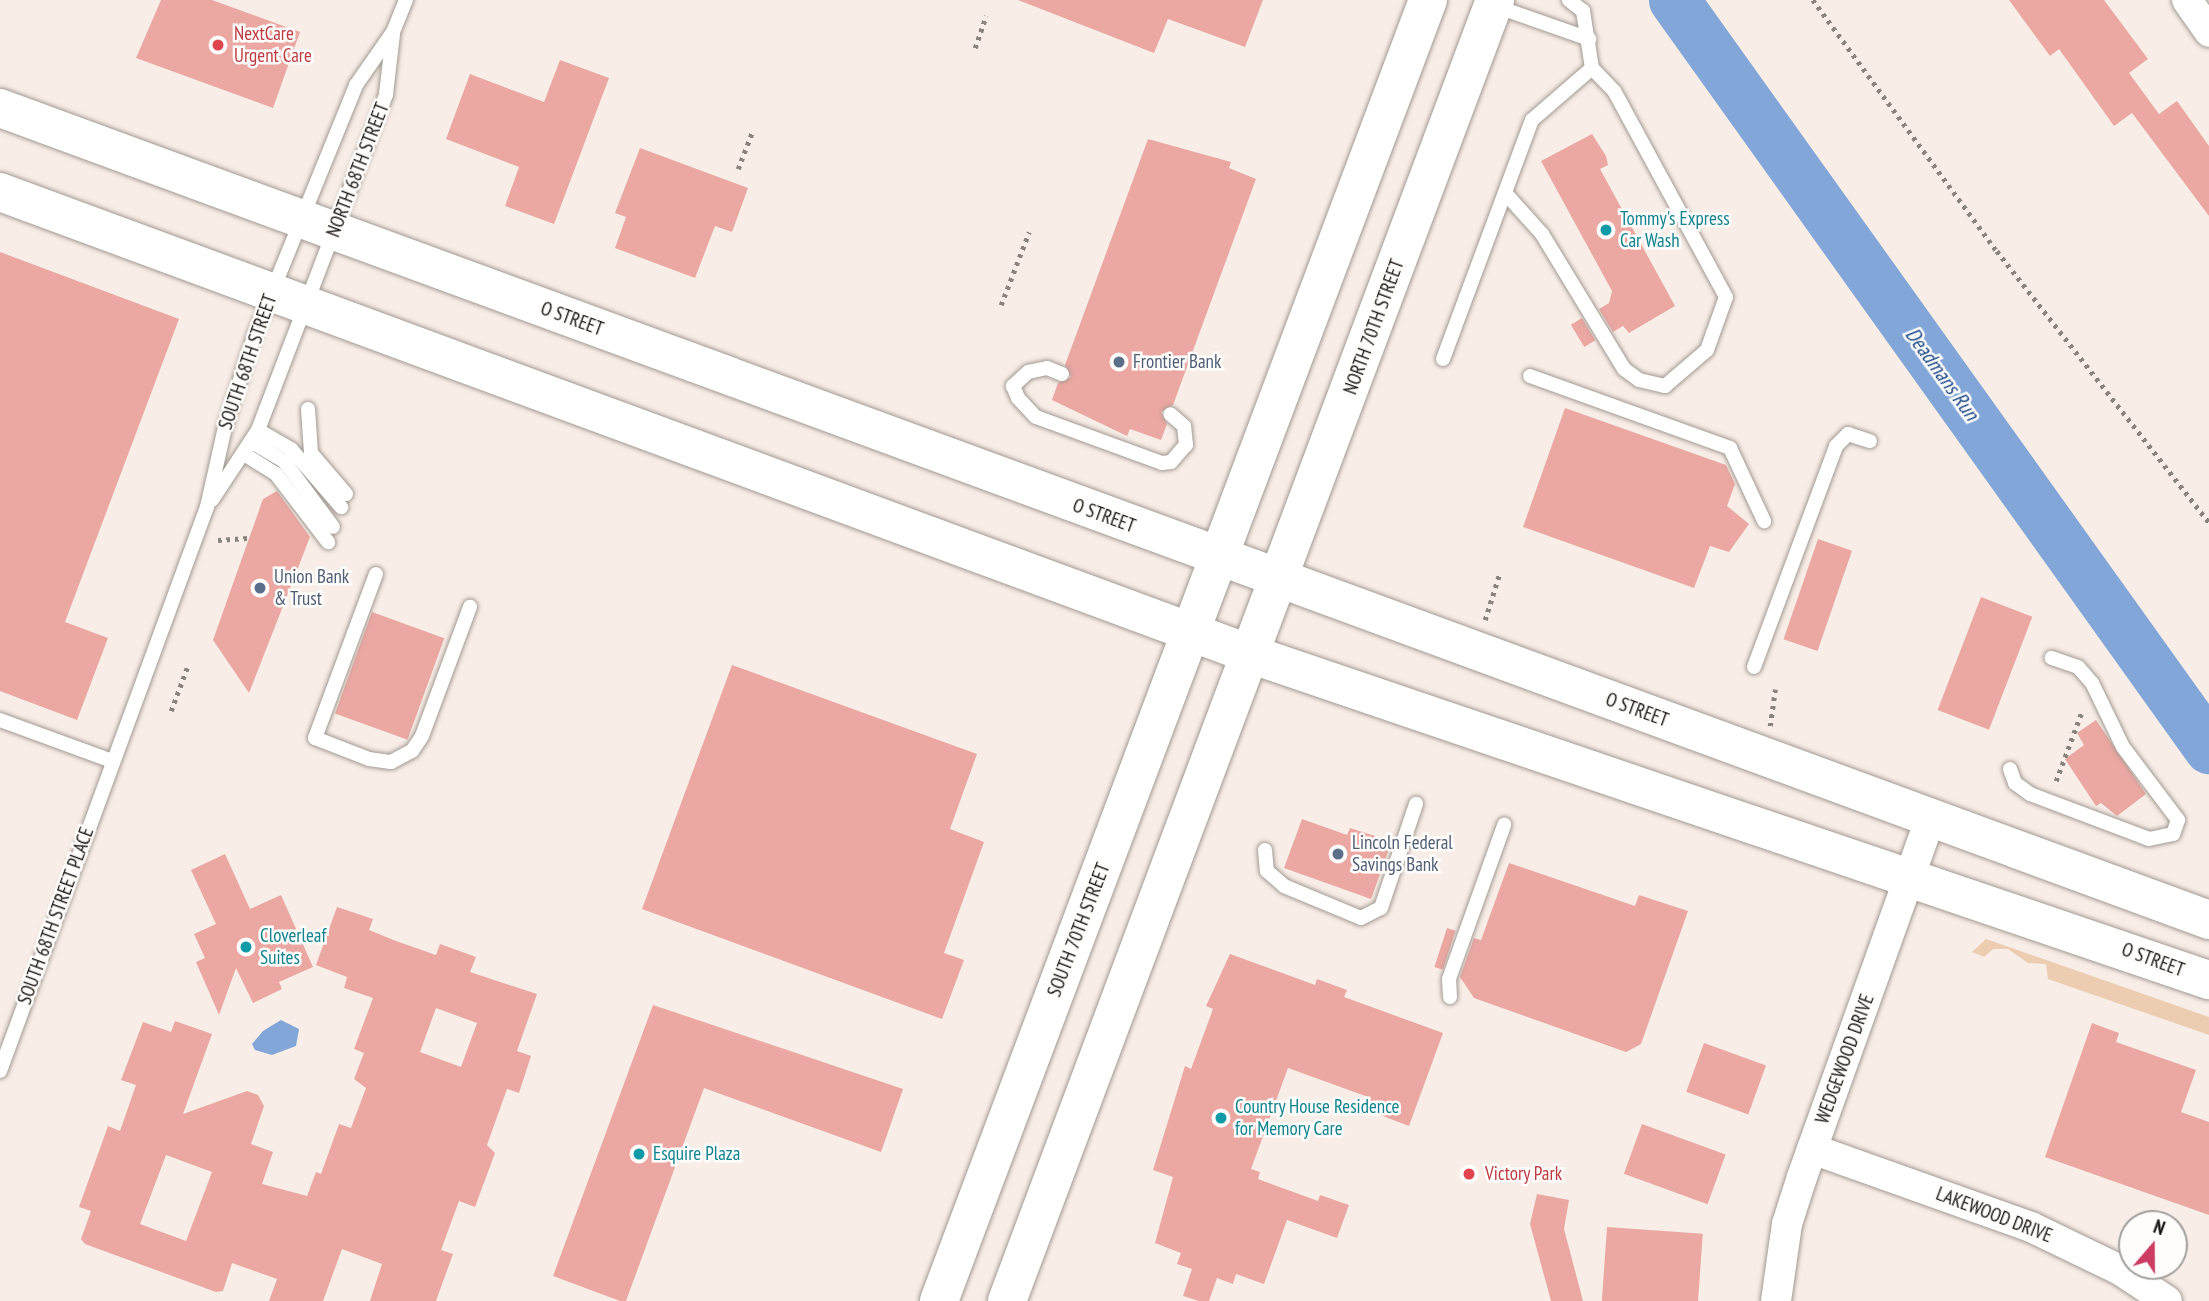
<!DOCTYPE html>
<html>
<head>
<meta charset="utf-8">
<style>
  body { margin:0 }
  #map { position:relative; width:2209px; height:1301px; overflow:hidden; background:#f8eee7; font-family:"PT Sans Narrow",sans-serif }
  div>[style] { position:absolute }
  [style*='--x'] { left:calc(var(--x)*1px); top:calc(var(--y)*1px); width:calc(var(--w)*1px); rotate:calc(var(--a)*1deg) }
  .green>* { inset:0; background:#edcdb1 }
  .water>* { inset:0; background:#82a6d7 }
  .river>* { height:51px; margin:-25.5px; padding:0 25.5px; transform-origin:25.5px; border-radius:25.5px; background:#82a6d7 }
  .building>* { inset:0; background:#eba7a2; transform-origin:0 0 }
  .path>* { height:4.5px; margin-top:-2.25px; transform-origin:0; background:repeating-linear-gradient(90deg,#89837e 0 3.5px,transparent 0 8.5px) }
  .roads { filter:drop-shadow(0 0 2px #a29a92) drop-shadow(0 0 2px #a29a92) }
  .service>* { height:14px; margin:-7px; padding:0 7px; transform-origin:7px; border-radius:7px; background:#fff }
  .minor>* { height:30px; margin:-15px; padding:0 15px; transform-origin:15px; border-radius:15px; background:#fff }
  .secondary>* { height:38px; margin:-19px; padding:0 19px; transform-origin:19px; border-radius:19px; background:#fff }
  .primary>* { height:38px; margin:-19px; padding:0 19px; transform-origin:19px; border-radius:19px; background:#fff }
  .dots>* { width:19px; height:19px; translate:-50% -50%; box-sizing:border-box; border:4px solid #fffdfc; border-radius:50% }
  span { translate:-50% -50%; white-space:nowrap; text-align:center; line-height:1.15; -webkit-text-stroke:5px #fffdfc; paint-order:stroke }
  .health-label { font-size:19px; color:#be3a42 }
  .left { translate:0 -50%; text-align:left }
  .street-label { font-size:19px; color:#171411 }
  .culture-label { font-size:19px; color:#0d838f }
  .service-label { font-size:19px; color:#4e5e75 }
  .water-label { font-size:21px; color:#1a4985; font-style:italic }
  .north { position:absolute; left:2118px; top:1210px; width:70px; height:70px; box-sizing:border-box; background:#fffdfc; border:2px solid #a2a09e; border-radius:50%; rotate:20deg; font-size:19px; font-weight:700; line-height:28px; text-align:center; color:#171411 }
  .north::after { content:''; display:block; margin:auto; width:24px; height:32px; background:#cc3d64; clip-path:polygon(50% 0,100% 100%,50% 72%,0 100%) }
</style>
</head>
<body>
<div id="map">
  <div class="green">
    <i style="clip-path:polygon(1986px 939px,2209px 1017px,2209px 1035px,2048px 979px,2046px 964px,2028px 963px,2008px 949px,1993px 949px,1984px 957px,1972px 952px)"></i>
  </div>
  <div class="water">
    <i style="clip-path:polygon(281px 1020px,299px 1029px,296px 1046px,272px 1055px,255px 1050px,252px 1044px,263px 1031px)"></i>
  </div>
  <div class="river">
    <i style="--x:1674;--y:0;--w:920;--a:54.43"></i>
  </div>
  <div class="building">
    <i style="clip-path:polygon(161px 0,212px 0,300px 32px,273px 108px,136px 58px)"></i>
    <i style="clip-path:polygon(1018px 0,1263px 0,1245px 47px,1168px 19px,1154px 53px)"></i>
    <i style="clip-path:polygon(2009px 0,2104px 0,2148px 59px,2129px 73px,2159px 114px,2177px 101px,2209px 146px,2209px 216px,2132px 113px,2114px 126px,2059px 49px,2050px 56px)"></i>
    <i style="clip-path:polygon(560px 60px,609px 78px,554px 224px,505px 206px,519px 167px,446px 139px,470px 74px,544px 102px)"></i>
    <i style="clip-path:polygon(1592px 134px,1606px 156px,1608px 165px,1600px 169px,1675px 306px,1629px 333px,1623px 326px,1613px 332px,1599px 309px,1609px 303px,1612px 291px,1541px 161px)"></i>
    <i style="clip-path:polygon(1148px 139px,1231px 162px,1229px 168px,1256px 179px,1173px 405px,1161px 412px,1167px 424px,1161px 440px,1130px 429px,1127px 436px,1052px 400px,1058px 383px,1071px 377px,1065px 365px)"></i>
    <i style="clip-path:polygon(640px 148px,748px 188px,732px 232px,715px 226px,695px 278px,615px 248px,626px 217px,615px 213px)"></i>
    <i style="clip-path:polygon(0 252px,179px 319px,65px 622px,108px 638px,77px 720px,0 691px)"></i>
    <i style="left:1582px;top:318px;width:26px;height:13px;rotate:59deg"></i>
    <i style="clip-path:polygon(1565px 408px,1726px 465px,1735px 484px,1727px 506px,1749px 524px,1729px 552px,1710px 546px,1694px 588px,1523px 527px)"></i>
    <i style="clip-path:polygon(277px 491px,310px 537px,249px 693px,213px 640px,263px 499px)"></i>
    <i style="left:1818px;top:539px;width:36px;height:106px;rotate:19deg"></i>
    <i style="left:1981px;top:597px;width:55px;height:121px;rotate:21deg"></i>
    <i style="left:372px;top:612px;width:77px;height:108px;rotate:20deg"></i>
    <i style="clip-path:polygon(732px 665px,977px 754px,950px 829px,984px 842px,944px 953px,964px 960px,942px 1019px,642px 909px)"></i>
    <i style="clip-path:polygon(2096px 720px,2146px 794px,2117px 816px,2101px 803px,2096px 806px,2065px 759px,2084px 745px,2077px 733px)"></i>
    <i style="clip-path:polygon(1302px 819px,1347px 835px,1350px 828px,1375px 836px,1372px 843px,1389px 849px,1371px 899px,1284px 868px)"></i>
    <i style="clip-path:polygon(225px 854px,250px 909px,281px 895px,313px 967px,279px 982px,282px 989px,253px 1003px,236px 968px,219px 1015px,196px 962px,205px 958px,194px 934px,216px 924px,191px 870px)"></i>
    <i style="clip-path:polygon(1509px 863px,1635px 906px,1639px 895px,1688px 911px,1641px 1044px,1626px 1052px,1474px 998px,1460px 977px,1474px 938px,1481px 940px)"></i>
    <i style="clip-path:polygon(evenodd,337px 907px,373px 919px,369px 930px,396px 941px,436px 955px,440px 944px,476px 957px,470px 972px,537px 994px,517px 1051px,531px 1056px,519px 1093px,507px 1089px,487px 1145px,495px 1153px,475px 1207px,459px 1201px,441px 1250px,453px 1254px,436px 1301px,370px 1301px,382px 1264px,342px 1249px,323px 1301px,269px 1301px,277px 1279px,232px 1263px,223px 1291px,216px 1292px,85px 1244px,81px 1239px,91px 1211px,79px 1207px,108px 1126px,120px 1131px,136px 1085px,121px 1080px,143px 1022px,171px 1032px,175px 1021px,212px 1034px,183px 1114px,247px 1091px,258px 1095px,264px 1106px,251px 1144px,273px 1152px,262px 1184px,307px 1196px,316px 1172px,321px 1174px,339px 1124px,351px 1128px,366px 1088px,354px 1079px,364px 1053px,354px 1049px,373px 998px,344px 988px,347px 977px,316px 965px,337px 907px,436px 1008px,477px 1023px,461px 1067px,420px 1052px,436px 1008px,337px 907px,166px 1155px,212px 1172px,186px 1241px,140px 1224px,166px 1155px)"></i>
    <i style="left:1447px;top:928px;width:9px;height:41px;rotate:18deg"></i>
    <i style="clip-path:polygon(1230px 954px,1315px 985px,1317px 979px,1347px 990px,1344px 997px,1443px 1033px,1409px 1126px,1367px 1110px,1371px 1098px,1288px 1068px,1251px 1169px,1260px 1172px,1258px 1179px,1318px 1201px,1320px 1195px,1349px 1205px,1337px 1238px,1287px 1220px,1264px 1284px,1236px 1274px,1233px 1284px,1217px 1278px,1209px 1301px,1199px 1301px,1183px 1296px,1192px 1269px,1177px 1264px,1181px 1253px,1155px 1243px,1173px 1177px,1153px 1170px,1185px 1066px,1191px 1069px,1213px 1009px,1206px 1006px)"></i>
    <i style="clip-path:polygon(653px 1005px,903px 1089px,881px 1152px,704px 1088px,626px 1301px,620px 1301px,553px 1276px)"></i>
    <i style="clip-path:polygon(2092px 1023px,2119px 1033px,2116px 1042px,2196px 1070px,2181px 1112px,2209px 1122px,2209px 1215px,2045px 1157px)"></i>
    <i style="left:1704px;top:1043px;width:66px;height:52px;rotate:20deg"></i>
    <i style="left:1642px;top:1124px;width:89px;height:53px;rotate:20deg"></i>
    <i style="clip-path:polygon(1537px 1194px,1569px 1200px,1564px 1229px,1583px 1301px,1551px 1301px,1530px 1224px)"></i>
    <i style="left:1607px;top:1227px;width:96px;height:74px;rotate:4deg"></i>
  </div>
  <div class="path">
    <i style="--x:1813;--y:0;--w:311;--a:53.8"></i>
    <i style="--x:1997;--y:251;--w:344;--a:52"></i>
    <i style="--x:975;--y:48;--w:34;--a:-71"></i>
    <i style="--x:738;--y:169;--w:40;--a:-69"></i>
    <i style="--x:1001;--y:305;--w:78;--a:-69"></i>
    <i style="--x:218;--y:540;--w:30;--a:-4"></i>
    <i style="--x:1485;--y:620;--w:47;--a:-72.7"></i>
    <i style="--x:171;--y:711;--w:46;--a:-69.6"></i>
    <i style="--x:1770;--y:726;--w:37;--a:-82"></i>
    <i style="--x:2056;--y:781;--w:75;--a:-69.6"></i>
  </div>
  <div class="roads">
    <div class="service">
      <i style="--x:1495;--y:6;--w:100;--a:19.3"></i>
      <i style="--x:1506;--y:194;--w:54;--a:48"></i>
      <i style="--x:1542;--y:234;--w:158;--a:58.7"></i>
      <i style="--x:1624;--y:369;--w:19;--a:36"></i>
      <i style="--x:1639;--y:380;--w:27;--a:13"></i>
      <i style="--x:1665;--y:386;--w:55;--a:-40.6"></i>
      <i style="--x:1707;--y:350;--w:56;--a:-70.3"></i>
      <i style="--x:1726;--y:297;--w:234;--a:-118.5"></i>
      <i style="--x:1614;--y:91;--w:32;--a:-134"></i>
      <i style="--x:1443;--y:359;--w:255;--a:-69.6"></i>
      <i style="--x:1532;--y:120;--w:79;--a:-40.9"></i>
      <i style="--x:1592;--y:68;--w:58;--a:-99"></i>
      <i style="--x:1583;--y:11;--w:18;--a:-142"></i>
      <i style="--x:1062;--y:374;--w:16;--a:-158"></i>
      <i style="--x:1047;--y:368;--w:19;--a:168"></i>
      <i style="--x:1028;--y:372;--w:21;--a:137"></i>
      <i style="--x:1013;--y:386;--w:13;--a:67"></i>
      <i style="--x:1018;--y:398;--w:26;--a:47"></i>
      <i style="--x:1036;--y:417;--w:134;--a:20.1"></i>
      <i style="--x:1162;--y:463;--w:9;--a:-6"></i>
      <i style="--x:1171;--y:462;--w:23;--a:-49"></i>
      <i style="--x:1186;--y:445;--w:19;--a:-96"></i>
      <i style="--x:1184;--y:426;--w:18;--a:-139"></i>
      <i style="--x:1530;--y:376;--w:213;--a:19.8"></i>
      <i style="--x:1730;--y:448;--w:81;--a:65"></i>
      <i style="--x:308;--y:409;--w:44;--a:86.1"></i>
      <i style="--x:311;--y:453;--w:54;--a:49.5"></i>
      <i style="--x:258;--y:430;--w:38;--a:30"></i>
      <i style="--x:291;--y:449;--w:77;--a:49.2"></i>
      <i style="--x:252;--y:442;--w:37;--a:31"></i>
      <i style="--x:284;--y:461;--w:82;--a:53.4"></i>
      <i style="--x:244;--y:454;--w:38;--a:32"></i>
      <i style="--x:276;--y:474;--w:86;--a:52.6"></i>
      <i style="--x:212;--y:500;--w:84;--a:-56.7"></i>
      <i style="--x:258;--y:430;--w:360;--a:-69.1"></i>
      <i style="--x:386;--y:94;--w:60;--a:-83.3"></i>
      <i style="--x:376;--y:574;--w:175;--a:110.4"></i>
      <i style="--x:315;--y:738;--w:58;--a:21.3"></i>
      <i style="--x:369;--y:759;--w:22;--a:8"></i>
      <i style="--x:391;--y:762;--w:24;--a:-28"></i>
      <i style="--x:412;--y:751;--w:18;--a:-56"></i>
      <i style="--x:422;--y:736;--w:138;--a:-69.6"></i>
      <i style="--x:1754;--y:667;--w:236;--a:-69.6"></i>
      <i style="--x:1836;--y:446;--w:17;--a:-45"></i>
      <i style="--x:1848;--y:434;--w:23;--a:18"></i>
      <i style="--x:0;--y:720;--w:119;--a:20.1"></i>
      <i style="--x:2010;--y:769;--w:15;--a:70"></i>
      <i style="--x:2015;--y:783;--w:19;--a:36"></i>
      <i style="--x:2030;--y:794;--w:127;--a:20.7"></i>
      <i style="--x:2149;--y:839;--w:25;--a:-12"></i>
      <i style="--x:2173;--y:834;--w:15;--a:-70"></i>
      <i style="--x:2178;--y:820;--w:91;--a:-127"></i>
      <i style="--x:2123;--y:747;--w:71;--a:-115.8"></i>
      <i style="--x:2092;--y:683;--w:21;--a:-131"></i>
      <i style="--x:2078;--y:667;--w:28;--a:-161"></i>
      <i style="--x:1265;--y:850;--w:21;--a:85"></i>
      <i style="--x:1267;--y:871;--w:23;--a:41"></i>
      <i style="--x:1284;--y:886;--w:83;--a:22.6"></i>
      <i style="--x:1361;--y:918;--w:22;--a:-27"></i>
      <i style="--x:1381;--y:908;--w:110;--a:-71.4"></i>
      <i style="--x:1450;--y:997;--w:18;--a:-93"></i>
      <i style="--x:1449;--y:979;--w:164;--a:-70.3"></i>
      <i style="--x:0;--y:1071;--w:601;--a:-69.85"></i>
      <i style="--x:207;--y:507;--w:86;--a:-77.3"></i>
      <i style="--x:226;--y:423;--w:94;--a:-72"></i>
      <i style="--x:255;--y:334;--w:269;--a:-67.9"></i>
      <i style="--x:356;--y:85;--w:65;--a:-55.1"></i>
      <i style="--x:393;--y:32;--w:35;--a:-68"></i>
    </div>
    <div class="minor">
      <i style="--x:2187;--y:0;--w:39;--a:55"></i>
      <i style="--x:1812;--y:1149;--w:232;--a:19.6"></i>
      <i style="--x:2031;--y:1227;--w:99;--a:25.8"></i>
      <i style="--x:2120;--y:1270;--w:56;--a:33.4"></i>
      <i style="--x:1776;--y:1301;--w:78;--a:-81.9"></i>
      <i style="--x:1787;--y:1224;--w:49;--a:-72.3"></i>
      <i style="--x:1802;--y:1177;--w:379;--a:-70.3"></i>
    </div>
    <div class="secondary">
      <i style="--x:939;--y:1301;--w:1390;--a:-69.4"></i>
      <i style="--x:1007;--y:1301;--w:1390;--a:-69.44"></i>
    </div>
    <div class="primary">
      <i style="--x:0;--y:108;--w:2354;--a:20.18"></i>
      <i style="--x:0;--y:192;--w:1336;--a:20.28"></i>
      <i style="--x:1253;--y:655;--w:1010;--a:18.78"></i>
    </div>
  </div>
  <div class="dots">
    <i style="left:218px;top:45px;background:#e0444e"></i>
    <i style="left:1606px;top:230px;background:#0f9aa8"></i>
    <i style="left:1119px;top:362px;background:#5c6f8a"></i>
    <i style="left:260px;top:588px;background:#5c6f8a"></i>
    <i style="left:1338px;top:854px;background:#5c6f8a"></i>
    <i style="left:246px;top:947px;background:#0f9aa8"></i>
    <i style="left:1221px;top:1118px;background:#0f9aa8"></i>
    <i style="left:639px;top:1154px;background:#0f9aa8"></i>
    <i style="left:1469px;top:1174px;background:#e0444e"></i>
  </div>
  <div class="health-label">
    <span class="left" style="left:234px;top:45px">NextCare<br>Urgent Care</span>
    <span class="left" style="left:1485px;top:1174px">Victory Park</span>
  </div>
  <div class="street-label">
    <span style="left:358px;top:170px;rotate:-69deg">NORTH 68TH STREET</span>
    <span style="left:572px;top:319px;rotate:20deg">O STREET</span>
    <span style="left:1374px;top:327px;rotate:-70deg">NORTH 70TH STREET</span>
    <span style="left:248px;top:362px;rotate:-71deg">SOUTH 68TH STREET</span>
    <span style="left:1104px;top:516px;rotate:20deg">O STREET</span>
    <span style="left:1637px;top:710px;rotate:20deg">O STREET</span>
    <span style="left:56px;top:916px;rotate:-70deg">SOUTH 68TH STREET PLACE</span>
    <span style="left:1079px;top:930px;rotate:-69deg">SOUTH 70TH STREET</span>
    <span style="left:2153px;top:960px;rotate:20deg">O STREET</span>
    <span style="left:1845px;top:1059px;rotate:-70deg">WEDGEWOOD DRIVE</span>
    <span style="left:1994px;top:1215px;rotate:21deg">LAKEWOOD DRIVE</span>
  </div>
  <div class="culture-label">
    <span class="left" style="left:1620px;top:230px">Tommy's Express<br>Car Wash</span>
    <span class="left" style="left:260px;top:947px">Cloverleaf<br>Suites</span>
    <span class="left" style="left:1235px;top:1118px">Country House Residence<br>for Memory Care</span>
    <span class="left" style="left:653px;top:1154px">Esquire Plaza</span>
  </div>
  <div class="service-label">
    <span class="left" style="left:1133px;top:362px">Frontier Bank</span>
    <span class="left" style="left:274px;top:588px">Union Bank<br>&amp; Trust</span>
    <span class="left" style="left:1352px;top:854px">Lincoln Federal<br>Savings Bank</span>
  </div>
  <div class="water-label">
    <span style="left:1942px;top:374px;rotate:54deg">Deadmans Run</span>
  </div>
  <div class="north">N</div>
</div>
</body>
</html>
